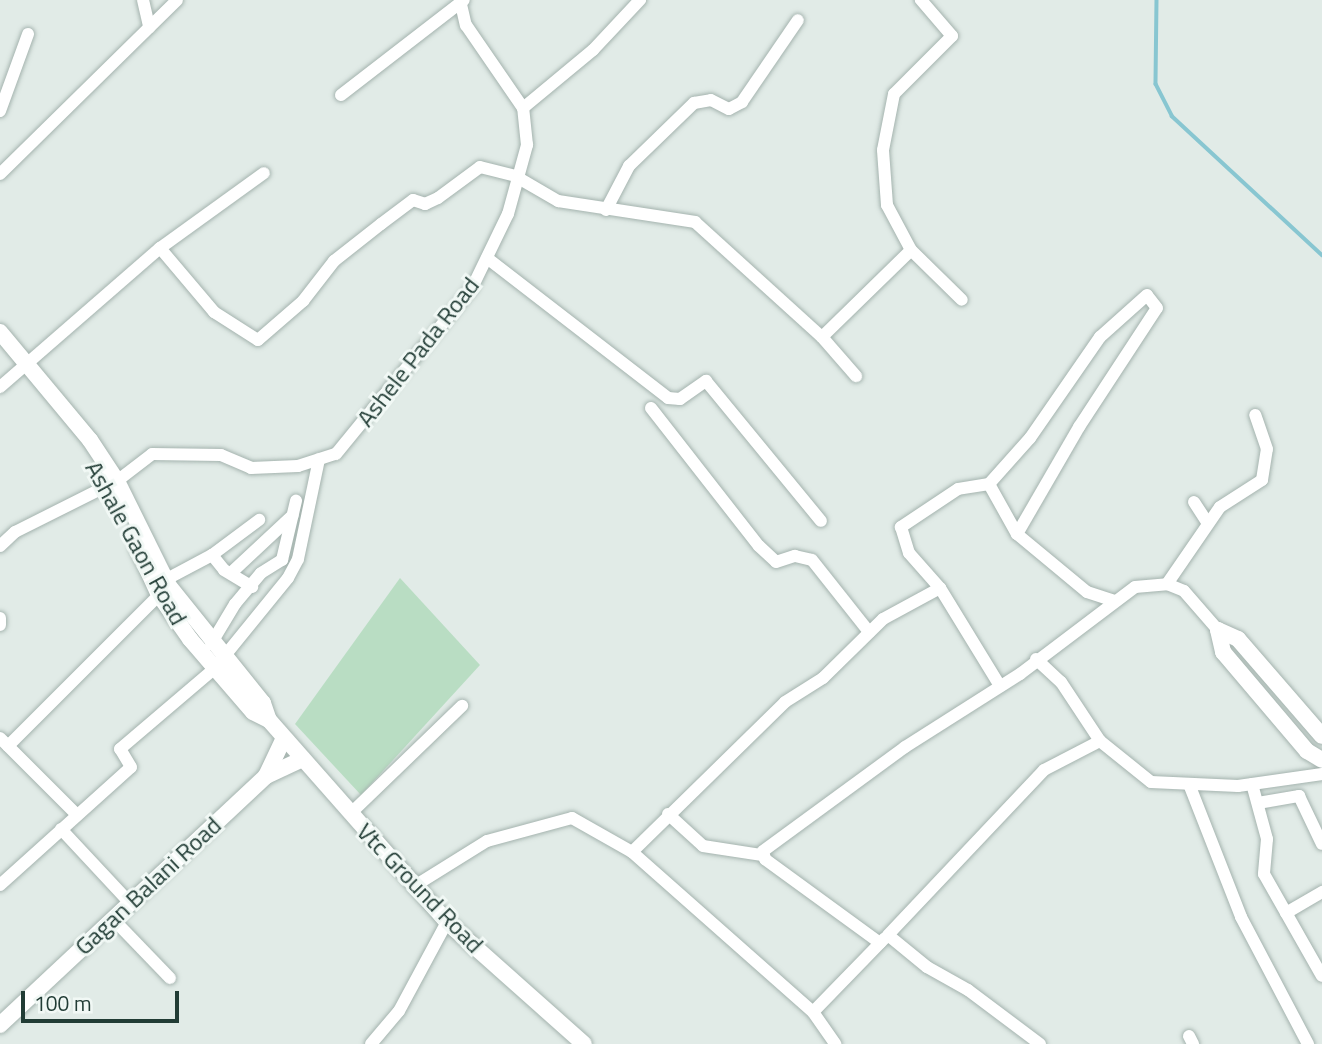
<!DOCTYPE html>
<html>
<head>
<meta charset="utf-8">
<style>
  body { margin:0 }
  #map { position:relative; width:1322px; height:1044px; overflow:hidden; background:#e1ebe7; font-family:"Titillium Web",sans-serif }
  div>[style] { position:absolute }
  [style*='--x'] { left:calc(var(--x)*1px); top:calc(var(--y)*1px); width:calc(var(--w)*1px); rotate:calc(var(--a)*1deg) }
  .green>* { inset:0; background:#b9ddc3 }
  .stream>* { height:3.5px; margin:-1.75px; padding:0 1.75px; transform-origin:1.75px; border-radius:1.75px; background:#88c6d1 }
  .roads { filter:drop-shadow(0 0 2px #a4b3ae) drop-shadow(0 0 2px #a4b3ae) }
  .minor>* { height:12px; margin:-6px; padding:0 6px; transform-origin:6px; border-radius:6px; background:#fff }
  .tertiary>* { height:16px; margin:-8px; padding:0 8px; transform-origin:8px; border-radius:8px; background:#fff }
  span { translate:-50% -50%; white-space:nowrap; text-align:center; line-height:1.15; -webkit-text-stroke:6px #f1f8f5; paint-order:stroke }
  .street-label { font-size:24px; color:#213c35 }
  .scale { position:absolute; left:21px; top:991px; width:158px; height:32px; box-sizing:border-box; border:4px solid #213c35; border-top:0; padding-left:9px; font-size:21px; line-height:24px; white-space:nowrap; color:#213c35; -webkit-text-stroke:5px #f1f8f5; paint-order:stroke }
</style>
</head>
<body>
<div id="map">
  <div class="green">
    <i style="clip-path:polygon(400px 578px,480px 665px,361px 795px,295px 724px)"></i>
  </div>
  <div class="stream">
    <i style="--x:1157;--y:0;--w:84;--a:90.7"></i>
    <i style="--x:1156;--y:84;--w:36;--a:63"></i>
    <i style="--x:1172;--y:116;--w:205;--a:42.8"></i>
  </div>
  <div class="roads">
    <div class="minor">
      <i style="--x:143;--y:0;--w:28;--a:77"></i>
      <i style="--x:460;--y:0;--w:26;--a:77"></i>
      <i style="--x:466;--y:25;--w:101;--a:55.5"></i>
      <i style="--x:341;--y:95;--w:155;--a:-37.7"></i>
      <i style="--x:523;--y:108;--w:91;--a:-39.6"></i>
      <i style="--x:593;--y:50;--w:69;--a:-46.8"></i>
      <i style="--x:0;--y:111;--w:82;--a:-70"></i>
      <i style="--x:0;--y:174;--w:248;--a:-44.5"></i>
      <i style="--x:606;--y:210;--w:50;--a:-62.4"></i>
      <i style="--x:629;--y:166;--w:91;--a:-44.1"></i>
      <i style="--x:694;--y:103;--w:17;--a:-10"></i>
      <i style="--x:711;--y:100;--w:20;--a:27"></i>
      <i style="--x:729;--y:109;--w:15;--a:-28"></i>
      <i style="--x:742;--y:102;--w:99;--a:-55.7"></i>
      <i style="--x:160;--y:248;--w:84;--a:49.8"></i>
      <i style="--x:214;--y:312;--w:52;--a:32.5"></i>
      <i style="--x:258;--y:340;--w:60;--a:-40.9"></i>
      <i style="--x:303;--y:301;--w:51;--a:-52.2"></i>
      <i style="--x:334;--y:261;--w:60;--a:-38.2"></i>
      <i style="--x:381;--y:224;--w:40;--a:-37"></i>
      <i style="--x:413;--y:200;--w:13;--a:18"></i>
      <i style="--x:425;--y:204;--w:14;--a:-25"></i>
      <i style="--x:438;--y:198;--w:52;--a:-36.4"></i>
      <i style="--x:480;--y:167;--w:36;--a:14"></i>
      <i style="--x:515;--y:176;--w:50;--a:30.2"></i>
      <i style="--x:558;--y:201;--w:139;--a:8.7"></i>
      <i style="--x:695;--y:222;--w:171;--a:42.2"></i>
      <i style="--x:822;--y:337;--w:124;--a:-44.3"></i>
      <i style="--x:911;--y:250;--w:71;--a:44.4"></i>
      <i style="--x:911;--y:250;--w:51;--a:-118.1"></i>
      <i style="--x:887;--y:205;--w:55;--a:-94.2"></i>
      <i style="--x:883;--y:150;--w:57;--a:-78.9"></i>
      <i style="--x:894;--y:94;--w:82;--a:-45"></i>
      <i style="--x:952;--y:36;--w:48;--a:-130.7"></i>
      <i style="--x:487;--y:258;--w:229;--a:37.7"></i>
      <i style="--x:668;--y:398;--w:12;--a:5"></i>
      <i style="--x:680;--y:399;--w:32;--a:-35"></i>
      <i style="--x:706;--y:381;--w:181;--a:50.6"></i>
      <i style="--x:822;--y:337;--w:52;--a:48.9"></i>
      <i style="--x:0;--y:387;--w:212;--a:-41"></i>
      <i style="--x:160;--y:248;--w:128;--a:-35.8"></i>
      <i style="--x:651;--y:408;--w:175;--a:52"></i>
      <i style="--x:759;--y:546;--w:23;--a:43"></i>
      <i style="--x:776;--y:562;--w:20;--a:-18"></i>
      <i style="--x:795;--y:556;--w:17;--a:13"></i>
      <i style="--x:812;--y:560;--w:92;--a:51.6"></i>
      <i style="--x:989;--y:484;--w:31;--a:171"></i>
      <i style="--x:958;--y:489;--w:69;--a:146.3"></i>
      <i style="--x:901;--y:527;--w:27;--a:73"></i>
      <i style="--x:909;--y:553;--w:47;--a:48.5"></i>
      <i style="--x:940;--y:588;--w:115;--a:58.5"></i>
      <i style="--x:1194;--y:502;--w:24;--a:57"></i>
      <i style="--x:1017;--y:534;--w:124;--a:-59.9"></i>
      <i style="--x:1079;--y:427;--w:142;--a:-56.8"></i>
      <i style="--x:1157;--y:308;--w:16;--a:-128"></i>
      <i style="--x:1147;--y:295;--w:63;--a:138.2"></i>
      <i style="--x:1100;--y:337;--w:123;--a:124.7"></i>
      <i style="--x:1030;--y:438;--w:62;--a:131.7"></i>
      <i style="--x:989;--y:484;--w:57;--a:60.8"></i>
      <i style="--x:1017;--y:534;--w:91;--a:39.6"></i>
      <i style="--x:1087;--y:592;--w:29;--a:18"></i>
      <i style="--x:0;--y:546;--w:21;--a:-43"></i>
      <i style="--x:15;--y:532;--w:114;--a:-26.6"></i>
      <i style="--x:117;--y:481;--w:44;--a:-37.6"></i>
      <i style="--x:152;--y:454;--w:69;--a:0.8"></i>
      <i style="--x:221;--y:455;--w:33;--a:23"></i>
      <i style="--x:251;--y:468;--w:47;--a:-2.4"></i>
      <i style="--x:298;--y:466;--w:40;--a:-18"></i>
      <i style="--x:336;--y:454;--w:215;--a:-50.7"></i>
      <i style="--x:472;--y:288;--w:82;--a:-64.1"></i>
      <i style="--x:508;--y:214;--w:72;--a:-74.6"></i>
      <i style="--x:527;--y:145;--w:37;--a:-96"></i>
      <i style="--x:212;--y:555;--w:59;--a:-36.7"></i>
      <i style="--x:232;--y:572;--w:83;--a:-43.1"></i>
      <i style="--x:165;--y:580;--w:53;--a:-28"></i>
      <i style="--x:212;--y:555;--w:19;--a:51"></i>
      <i style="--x:224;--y:570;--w:33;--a:31"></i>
      <i style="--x:1167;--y:584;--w:93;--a:-55.5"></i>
      <i style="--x:1220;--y:507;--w:50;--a:-32.7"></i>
      <i style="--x:1262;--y:480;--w:31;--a:-81"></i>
      <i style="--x:1267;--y:449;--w:36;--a:-109"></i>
      <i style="--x:0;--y:618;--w:7;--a:90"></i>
      <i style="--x:211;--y:644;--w:47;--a:-59"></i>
      <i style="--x:235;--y:604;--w:40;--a:-50"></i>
      <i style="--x:261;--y:573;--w:25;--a:-32"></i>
      <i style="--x:282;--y:560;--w:61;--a:-76.7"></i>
      <i style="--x:1036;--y:659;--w:34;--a:43"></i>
      <i style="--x:1061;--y:682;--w:71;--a:56.5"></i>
      <i style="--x:1100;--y:741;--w:65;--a:38.8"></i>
      <i style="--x:1151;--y:782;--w:87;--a:2.6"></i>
      <i style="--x:1238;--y:786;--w:85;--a:-8.1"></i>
      <i style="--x:0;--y:738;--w:109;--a:45"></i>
      <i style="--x:8;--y:746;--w:214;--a:-45"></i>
      <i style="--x:1189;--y:784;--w:143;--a:68.6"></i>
      <i style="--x:1241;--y:917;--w:144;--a:62.2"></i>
      <i style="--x:1252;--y:784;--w:57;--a:74.7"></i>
      <i style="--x:1267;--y:839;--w:35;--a:95"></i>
      <i style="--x:1264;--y:874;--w:117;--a:60.4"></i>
      <i style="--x:1258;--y:803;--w:42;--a:-9.7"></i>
      <i style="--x:1299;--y:796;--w:53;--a:64.4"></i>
      <i style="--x:350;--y:814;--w:156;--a:-44"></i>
      <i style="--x:668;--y:814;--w:47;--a:42.4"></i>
      <i style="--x:703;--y:846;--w:60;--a:8.7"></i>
      <i style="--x:61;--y:829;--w:101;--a:47"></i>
      <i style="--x:632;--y:852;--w:214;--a:-44.4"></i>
      <i style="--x:785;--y:702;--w:45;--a:-32.3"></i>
      <i style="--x:823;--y:678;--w:84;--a:-44.5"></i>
      <i style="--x:883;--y:619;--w:65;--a:-28.5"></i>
      <i style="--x:0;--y:885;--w:176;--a:-42"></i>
      <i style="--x:131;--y:767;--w:21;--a:-121"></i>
      <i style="--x:120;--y:749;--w:123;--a:-40.4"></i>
      <i style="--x:214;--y:669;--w:117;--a:-50.9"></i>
      <i style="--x:288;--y:578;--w:21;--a:-62"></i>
      <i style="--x:298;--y:559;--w:102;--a:-78.1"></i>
      <i style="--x:413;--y:887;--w:87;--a:-31.9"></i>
      <i style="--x:487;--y:841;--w:88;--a:-15.1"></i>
      <i style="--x:572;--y:818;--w:69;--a:29.5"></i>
      <i style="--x:632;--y:852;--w:242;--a:41.5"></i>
      <i style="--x:813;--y:1012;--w:39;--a:55"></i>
      <i style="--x:1286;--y:913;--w:42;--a:-30.3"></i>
      <i style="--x:113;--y:919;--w:82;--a:46"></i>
      <i style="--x:880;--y:943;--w:142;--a:-143.9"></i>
      <i style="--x:765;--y:859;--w:8;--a:-104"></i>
      <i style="--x:763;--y:851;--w:176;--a:-36.2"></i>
      <i style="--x:905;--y:747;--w:136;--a:-32.4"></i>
      <i style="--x:1020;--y:674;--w:144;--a:-37.1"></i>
      <i style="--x:1135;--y:587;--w:32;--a:-5"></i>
      <i style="--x:1167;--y:584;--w:18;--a:22"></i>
      <i style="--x:1184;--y:591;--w:52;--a:48.9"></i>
      <i style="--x:813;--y:1012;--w:103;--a:-45.8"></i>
      <i style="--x:1189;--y:1036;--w:9;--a:63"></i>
      <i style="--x:371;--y:1044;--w:43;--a:-49.7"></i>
      <i style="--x:399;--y:1011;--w:101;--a:-61.7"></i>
      <i style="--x:1040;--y:1044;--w:90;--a:-143.1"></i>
      <i style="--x:968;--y:990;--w:47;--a:-150.7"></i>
      <i style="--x:927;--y:967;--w:50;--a:-140.6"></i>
      <i style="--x:888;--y:935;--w:227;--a:-46.6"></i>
      <i style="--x:1044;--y:770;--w:63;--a:-27.4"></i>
    </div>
    <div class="tertiary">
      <i style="--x:0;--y:332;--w:141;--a:50.2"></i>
      <i style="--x:90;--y:440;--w:49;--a:56.6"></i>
      <i style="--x:117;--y:481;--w:117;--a:63.7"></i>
      <i style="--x:169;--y:586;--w:150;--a:51.2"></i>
      <i style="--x:263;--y:703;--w:18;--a:71"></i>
      <i style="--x:269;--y:720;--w:269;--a:48.6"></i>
      <i style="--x:447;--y:922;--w:183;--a:41.7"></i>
      <i style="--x:137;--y:547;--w:53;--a:65.4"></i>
      <i style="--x:159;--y:595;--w:54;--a:54.8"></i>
      <i style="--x:190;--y:639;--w:96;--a:49.2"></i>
      <i style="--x:253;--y:712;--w:18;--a:27"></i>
      <i style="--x:1218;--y:630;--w:23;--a:77"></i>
      <i style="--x:1223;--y:652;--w:130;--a:49.7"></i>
      <i style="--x:1307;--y:751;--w:17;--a:31"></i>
      <i style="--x:1218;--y:630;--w:22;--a:24"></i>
      <i style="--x:1238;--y:639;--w:128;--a:49.1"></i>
      <i style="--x:266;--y:776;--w:42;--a:-64.7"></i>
      <i style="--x:0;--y:1025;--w:364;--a:-43.1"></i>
      <i style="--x:266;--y:776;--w:40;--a:-25"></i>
    </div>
  </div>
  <div class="street-label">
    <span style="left:418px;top:352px;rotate:-52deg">Ashele Pada Road</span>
    <span style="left:136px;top:543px;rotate:61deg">Ashale Gaon Road</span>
    <span style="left:148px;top:886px;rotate:-43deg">Gagan Balani Road</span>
    <span style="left:420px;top:888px;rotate:46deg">Vtc Ground Road</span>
  </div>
  <div class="scale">100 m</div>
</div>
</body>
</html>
